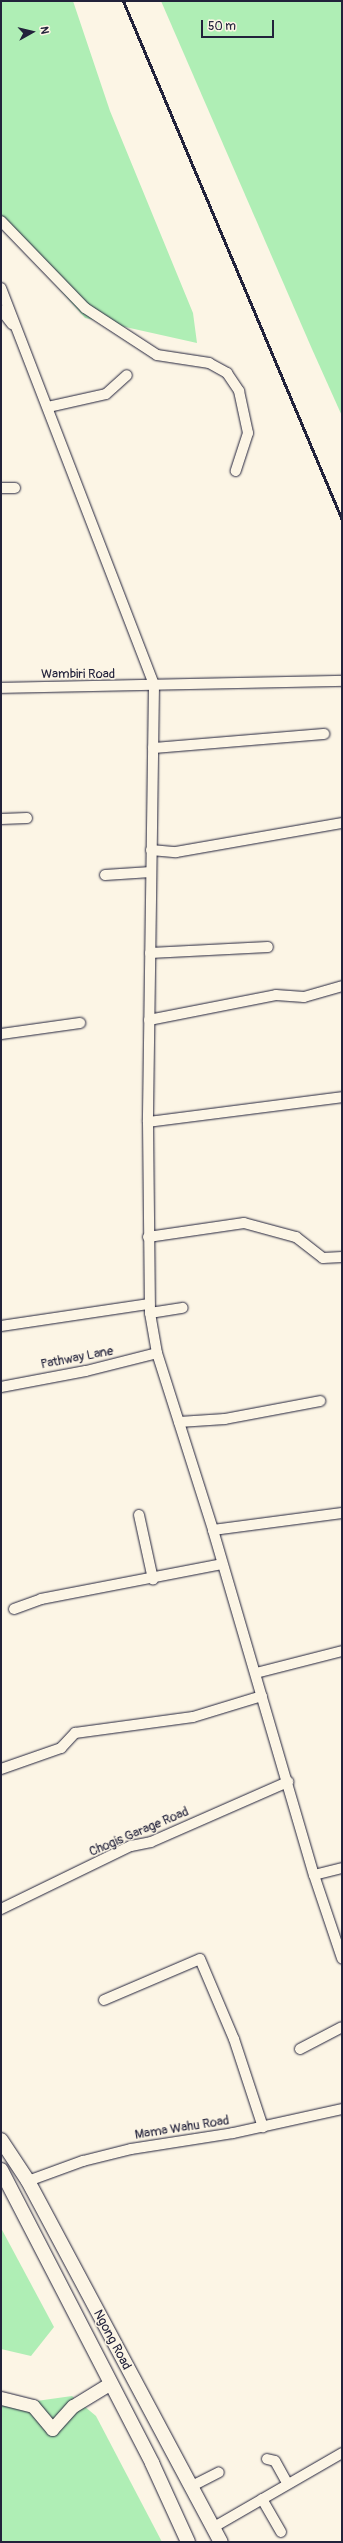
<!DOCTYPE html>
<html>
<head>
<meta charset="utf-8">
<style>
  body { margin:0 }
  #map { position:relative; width:343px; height:2543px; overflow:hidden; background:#fcf5e5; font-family:Pangolin,sans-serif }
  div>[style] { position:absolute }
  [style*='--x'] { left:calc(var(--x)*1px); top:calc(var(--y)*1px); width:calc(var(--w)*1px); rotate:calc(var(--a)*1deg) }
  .green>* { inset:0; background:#afeeb5 }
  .roads { filter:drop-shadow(0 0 1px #22223b) drop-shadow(0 0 1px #22223b) }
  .minor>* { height:10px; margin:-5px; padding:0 5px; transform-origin:5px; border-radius:5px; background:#fcf5e5 }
  .tertiary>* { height:13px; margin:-6.5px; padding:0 6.5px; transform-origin:6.5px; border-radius:6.5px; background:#fcf5e5 }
  .secondary>* { height:14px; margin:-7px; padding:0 7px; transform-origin:7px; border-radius:7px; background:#fcf5e5 }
  .rail>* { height:3px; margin:-1.5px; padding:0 1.5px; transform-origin:1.5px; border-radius:1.5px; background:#22223b }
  span { translate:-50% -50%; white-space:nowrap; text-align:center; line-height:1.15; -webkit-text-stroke:3px #fcf5e5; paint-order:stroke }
  .street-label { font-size:13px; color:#22223b }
  .frame { position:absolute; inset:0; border:2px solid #22223b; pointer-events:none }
  .north { position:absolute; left:12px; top:12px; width:40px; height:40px; -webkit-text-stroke:3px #fcf5e5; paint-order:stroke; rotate:82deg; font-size:11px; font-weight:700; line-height:16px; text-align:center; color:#22223b }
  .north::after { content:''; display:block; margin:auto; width:14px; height:18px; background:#22223b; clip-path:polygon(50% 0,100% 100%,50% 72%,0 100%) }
  .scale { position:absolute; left:201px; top:20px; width:73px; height:18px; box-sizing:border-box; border:2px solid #22223b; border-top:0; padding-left:5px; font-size:12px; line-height:14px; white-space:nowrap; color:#22223b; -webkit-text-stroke:3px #fcf5e5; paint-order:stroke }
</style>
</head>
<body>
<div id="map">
  <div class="green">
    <i style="clip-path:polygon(1px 1px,73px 1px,110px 111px,193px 313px,197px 343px,85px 318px,1px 223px)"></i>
    <i style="clip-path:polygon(161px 1px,342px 1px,342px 416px,312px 349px)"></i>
    <i style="clip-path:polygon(1px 2228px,54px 2327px,31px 2356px,1px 2349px)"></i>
    <i style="clip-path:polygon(72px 2396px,96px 2416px,162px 2542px,1px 2542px,1px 2406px)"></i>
  </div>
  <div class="roads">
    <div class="minor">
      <i style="--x:1;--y:221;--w:121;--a:46"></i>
      <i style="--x:85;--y:308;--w:86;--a:33.1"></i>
      <i style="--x:157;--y:355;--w:53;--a:8.7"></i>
      <i style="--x:209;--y:363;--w:21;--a:29"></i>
      <i style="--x:227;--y:373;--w:22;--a:56"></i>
      <i style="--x:239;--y:391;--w:43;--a:77.9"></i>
      <i style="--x:248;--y:433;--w:40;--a:108"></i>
      <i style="--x:1;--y:288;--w:425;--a:68.9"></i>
      <i style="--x:154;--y:685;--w:437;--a:90.8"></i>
      <i style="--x:148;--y:1122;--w:191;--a:89.4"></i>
      <i style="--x:150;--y:1313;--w:41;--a:80.1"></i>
      <i style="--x:157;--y:1353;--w:186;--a:72.4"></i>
      <i style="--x:213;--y:1530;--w:359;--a:73.7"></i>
      <i style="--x:314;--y:1875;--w:88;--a:71.4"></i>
      <i style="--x:1;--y:310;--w:18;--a:52"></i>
      <i style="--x:48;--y:407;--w:59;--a:-12.6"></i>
      <i style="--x:106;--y:394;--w:28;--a:-42"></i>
      <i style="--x:1;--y:488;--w:14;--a:0"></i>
      <i style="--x:1;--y:688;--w:341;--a:-1.2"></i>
      <i style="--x:153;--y:748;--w:172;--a:-4.7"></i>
      <i style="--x:1;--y:819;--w:26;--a:-2"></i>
      <i style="--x:151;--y:850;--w:25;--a:5"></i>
      <i style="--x:176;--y:852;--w:169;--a:-9.9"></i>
      <i style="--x:105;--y:875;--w:46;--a:-3.7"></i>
      <i style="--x:150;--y:953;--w:118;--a:-2.9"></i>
      <i style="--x:149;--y:1020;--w:129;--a:-11.1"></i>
      <i style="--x:276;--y:995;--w:28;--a:4"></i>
      <i style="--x:304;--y:997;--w:40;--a:-16"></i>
      <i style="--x:1;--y:1034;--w:80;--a:-7.9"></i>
      <i style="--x:148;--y:1122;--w:196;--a:-7.3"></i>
      <i style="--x:148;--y:1237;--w:97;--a:-8.3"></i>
      <i style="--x:244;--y:1223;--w:54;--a:15.1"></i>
      <i style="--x:296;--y:1237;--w:34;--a:38"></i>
      <i style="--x:323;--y:1258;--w:19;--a:-3"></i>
      <i style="--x:150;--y:1313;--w:33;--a:-9"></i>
      <i style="--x:1;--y:1326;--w:150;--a:-8.5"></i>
      <i style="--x:1;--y:1387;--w:86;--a:-10.7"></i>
      <i style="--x:86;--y:1371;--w:73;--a:-14.2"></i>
      <i style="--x:179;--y:1422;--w:46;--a:-3.7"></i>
      <i style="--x:225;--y:1419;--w:97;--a:-10.7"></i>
      <i style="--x:139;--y:1515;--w:66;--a:77.7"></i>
      <i style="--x:213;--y:1530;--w:130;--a:-7.5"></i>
      <i style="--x:14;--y:1609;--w:29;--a:-20"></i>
      <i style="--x:41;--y:1599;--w:184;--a:-10.9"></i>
      <i style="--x:256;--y:1673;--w:89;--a:-14.3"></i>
      <i style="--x:1;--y:1769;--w:64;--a:-19.3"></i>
      <i style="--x:61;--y:1748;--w:21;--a:-47"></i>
      <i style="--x:75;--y:1733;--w:119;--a:-7.7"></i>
      <i style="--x:193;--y:1717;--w:72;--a:-16.9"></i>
      <i style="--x:314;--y:1875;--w:29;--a:-14"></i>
      <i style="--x:1;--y:1909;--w:144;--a:-25.9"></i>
      <i style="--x:131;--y:1846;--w:20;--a:-11"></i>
      <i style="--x:151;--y:1842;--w:150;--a:-23.7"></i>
      <i style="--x:104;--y:2000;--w:104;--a:-23.1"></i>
      <i style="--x:200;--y:1959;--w:87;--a:67"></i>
      <i style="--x:234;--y:2039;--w:93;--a:71.8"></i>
      <i style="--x:300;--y:2049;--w:47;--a:-27.6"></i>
      <i style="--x:28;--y:2181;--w:59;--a:-20"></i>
      <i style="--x:83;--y:2161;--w:49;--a:-14"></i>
      <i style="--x:131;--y:2149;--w:103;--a:-8.9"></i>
      <i style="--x:233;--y:2133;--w:112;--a:-12.4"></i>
      <i style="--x:267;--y:2459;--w:8;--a:14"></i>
      <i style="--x:275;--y:2461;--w:26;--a:61"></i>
      <i style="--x:192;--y:2486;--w:30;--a:-27"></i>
      <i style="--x:262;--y:2499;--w:38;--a:60"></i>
      <i style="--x:214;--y:2527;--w:148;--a:-30"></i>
    </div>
    <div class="tertiary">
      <i style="--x:1;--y:2398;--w:33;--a:14"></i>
      <i style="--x:33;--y:2406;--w:30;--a:50"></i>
      <i style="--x:52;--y:2429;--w:31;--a:-48"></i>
      <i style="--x:73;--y:2406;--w:42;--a:-31.4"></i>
    </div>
    <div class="secondary">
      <i style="--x:1;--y:2140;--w:49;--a:56.6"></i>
      <i style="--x:28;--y:2181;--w:409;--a:61.9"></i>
      <i style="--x:1;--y:2170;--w:330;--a:62.7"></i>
      <i style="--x:152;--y:2463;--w:87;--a:65.5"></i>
    </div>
  </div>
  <div class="rail">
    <i style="--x:123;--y:1;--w:563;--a:67.12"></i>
  </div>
  <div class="street-label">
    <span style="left:78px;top:674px">Wambiri Road</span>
    <span style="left:77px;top:1358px;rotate:-11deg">Pathway Lane</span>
    <span style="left:139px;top:1832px;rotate:-23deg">Chogis Garage Road</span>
    <span style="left:182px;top:2128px;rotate:-9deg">Mama Wahu Road</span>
    <span style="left:112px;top:2340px;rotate:62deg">Ngong Road</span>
  </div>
  <div class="frame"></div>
  <div class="north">N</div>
  <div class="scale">50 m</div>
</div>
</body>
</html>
